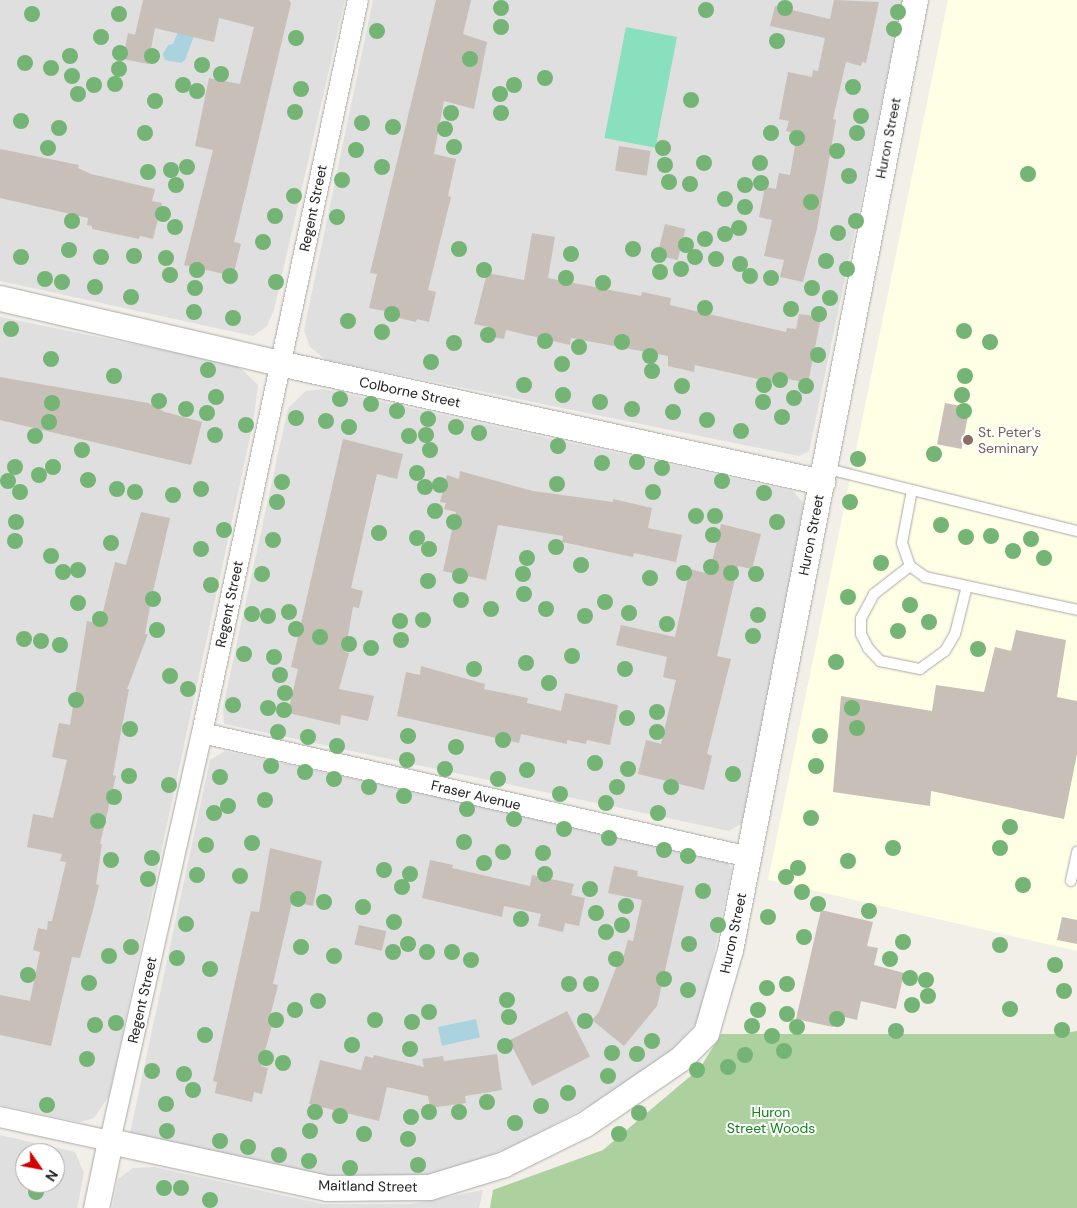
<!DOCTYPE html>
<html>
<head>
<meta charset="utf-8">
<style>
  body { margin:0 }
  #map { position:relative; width:1077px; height:1208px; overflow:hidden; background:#f2efe9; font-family:"DM Sans",sans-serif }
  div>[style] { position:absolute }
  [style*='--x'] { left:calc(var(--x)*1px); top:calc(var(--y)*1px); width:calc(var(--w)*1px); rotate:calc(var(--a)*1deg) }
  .residential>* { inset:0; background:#e0dfdf }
  .education>* { inset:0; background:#ffffe5 }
  .forest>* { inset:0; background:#add19e }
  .pitch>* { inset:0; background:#88e0be; transform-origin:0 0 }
  .water>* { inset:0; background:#aad3df; transform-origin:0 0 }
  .building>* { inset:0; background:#c7bfb8; transform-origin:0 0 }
  .roads { filter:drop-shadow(0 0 1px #a9a9a9) drop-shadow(0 0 1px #a9a9a9) }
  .service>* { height:10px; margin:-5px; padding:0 5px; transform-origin:5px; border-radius:5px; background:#fff }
  .minor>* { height:20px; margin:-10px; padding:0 10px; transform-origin:10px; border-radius:10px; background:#fff }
  .tertiary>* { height:25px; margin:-12.5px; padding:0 12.5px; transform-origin:12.5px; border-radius:12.5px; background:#fff }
  .trees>* { width:16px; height:16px; margin:-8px; border-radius:50%; background:#74b475 }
  .dots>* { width:14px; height:14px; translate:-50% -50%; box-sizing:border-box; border:2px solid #fff; border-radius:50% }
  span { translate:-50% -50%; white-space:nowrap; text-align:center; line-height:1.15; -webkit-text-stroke:4px #fff; paint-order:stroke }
  .street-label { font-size:14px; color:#222 }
  .education-label { font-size:14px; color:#785e54 }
  .left { translate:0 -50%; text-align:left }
  .park-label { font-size:14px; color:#0c8416 }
  .north { position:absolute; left:15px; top:1143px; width:50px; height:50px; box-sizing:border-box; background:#fff; border:1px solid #a7a7a7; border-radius:50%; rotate:123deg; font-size:14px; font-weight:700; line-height:20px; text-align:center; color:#222 }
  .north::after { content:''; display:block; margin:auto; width:18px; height:22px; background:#d40000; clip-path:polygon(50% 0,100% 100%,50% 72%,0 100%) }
</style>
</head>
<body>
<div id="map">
  <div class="residential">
    <i style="clip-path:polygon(0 0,345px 0,274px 310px,267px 326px,253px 336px,0 281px)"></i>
    <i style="clip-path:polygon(373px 0,903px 0,809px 451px,799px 456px,326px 360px,310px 347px,304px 330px)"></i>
    <i style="clip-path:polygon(0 317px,237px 365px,258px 385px,253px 423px,109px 1096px,94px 1118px,80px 1122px,0 1105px)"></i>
    <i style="clip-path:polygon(323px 389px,793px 491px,804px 504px,750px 806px,741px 824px,729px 831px,224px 724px,223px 707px,288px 408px,306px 391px)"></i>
    <i style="clip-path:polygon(225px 751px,724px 858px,732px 869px,700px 1019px,672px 1050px,604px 1098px,519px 1143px,479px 1160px,429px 1174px,359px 1180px,312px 1175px,130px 1133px,210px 760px)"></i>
    <i style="clip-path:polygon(evenodd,0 1135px,75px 1152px,84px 1173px,77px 1208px,0 1208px,0 1135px,25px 1153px,55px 1153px,55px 1183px,25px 1183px,25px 1153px)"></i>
    <i style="clip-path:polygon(154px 1167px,323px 1204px,410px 1204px,483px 1190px,479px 1208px,112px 1208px,118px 1179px,133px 1168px)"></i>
  </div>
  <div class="education">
    <i style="clip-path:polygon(948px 0,1077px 0,1077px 951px,768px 880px)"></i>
  </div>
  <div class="forest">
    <i style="clip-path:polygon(1077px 1031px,1077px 1208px,490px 1208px,493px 1190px,603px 1150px,700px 1068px,721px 1034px,1056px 1034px)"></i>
  </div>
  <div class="pitch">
    <i style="left:626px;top:27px;width:52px;height:113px;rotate:11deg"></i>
  </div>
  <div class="water">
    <i style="clip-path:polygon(178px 32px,194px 36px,185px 60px,181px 63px,165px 60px,163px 54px,168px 45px,173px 44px)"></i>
    <i style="left:476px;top:1019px;width:19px;height:39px;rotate:78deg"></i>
  </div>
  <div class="building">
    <i style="clip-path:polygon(143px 0,289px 0,291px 3px,234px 242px,241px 244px,233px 276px,184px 265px,213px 150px,195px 146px,209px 78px,240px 84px,254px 27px,219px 18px,214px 42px,155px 28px,148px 64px,123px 59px,128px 33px,135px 35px)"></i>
    <i style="clip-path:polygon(436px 0,471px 0,463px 34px,487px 42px,474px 109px,444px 101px,434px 154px,456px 159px,448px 196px,451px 197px,428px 290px,436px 292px,429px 322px,417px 319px,416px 322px,384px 315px,385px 311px,369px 308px,377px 274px,370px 273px)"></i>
    <i style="clip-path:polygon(834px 0,879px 2px,866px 63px,862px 62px,861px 66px,846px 62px,833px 119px,836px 120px,817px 229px,803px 282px,780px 277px,784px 260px,764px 256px,772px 220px,759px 217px,765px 187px,776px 189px,779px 173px,790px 175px,797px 134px,786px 131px,789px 121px,779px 119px,788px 72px,812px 77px,813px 70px,818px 71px,825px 38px,770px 26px,775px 6px,830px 19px)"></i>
    <i style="left:619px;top:146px;width:32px;height:25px;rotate:9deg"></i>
    <i style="clip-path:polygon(0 149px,79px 165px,78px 168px,91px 174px,155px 189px,152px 201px,162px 203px,153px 239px,140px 236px,139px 239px,92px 229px,92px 226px,87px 225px,88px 218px,0 198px)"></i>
    <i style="left:665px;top:224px;width:21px;height:32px;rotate:14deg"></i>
    <i style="clip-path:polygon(532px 233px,555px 237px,548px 278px,641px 296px,642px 292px,671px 298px,670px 305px,786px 332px,787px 328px,796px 329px,799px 314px,821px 317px,808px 383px,773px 376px,772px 382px,695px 365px,694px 372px,668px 366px,668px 356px,571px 338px,570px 345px,506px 330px,504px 339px,487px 336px,489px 327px,474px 324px,487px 273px,524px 280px)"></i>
    <i style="clip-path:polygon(0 377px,148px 403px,165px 412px,202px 422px,191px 465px,0 420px)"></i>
    <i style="left:945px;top:403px;width:25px;height:42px;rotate:11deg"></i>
    <i style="clip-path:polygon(343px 439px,403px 454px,397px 479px,377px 474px,351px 588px,363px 591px,359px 608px,353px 607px,345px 652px,349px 653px,339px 689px,374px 696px,368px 721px,341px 715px,340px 725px,288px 713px,298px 669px,291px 667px)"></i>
    <i style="clip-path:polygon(460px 471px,533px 491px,613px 502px,613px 499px,652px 508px,648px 528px,682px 535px,676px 562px,634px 553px,633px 557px,562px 542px,563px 536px,498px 525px,486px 580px,443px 571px,456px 512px,444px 509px,446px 503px,440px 502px,447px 475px,459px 479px)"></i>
    <i style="clip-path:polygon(141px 512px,170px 518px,152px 596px,145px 634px,148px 634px,127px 689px,129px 689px,113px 775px,116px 776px,100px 844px,102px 844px,96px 884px,99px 885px,94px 906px,80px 958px,72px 957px,51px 1046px,0 1035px,0 995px,30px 1001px,40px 952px,33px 950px,38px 928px,47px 930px,48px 921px,52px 921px,66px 862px,60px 861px,62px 854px,27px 847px,33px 814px,53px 818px,67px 760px,52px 757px,59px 723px,70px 725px,87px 621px,100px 624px,115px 562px,126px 565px)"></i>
    <i style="clip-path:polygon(721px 524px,761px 534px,752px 569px,738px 566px,717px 656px,731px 659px,707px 754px,712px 756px,704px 790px,638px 774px,646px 740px,661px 744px,676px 680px,663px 677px,667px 657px,616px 645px,621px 625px,675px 637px,690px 569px,709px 574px)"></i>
    <i style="clip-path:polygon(1016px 630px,1066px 640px,1057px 697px,1077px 701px,1077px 754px,1064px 819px,931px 791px,930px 806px,833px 792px,841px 696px,932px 711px,936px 685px,984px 692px,995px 647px,1011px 651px)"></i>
    <i style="clip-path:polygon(421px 666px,485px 684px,484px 689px,528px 698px,527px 703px,561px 711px,565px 693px,618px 705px,610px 745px,587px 740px,586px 744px,567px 740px,567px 744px,521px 734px,519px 743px,397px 716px,406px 672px,420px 675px)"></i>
    <i style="clip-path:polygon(270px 848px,322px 861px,313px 906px,292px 902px,273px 984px,278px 985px,271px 1013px,275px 1014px,261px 1066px,268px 1068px,262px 1094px,254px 1092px,252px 1102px,215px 1093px,217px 1082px,213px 1081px,251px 911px,259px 912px)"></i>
    <i style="clip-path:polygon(430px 860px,453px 865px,452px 868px,530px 886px,532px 875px,574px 884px,571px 895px,585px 898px,579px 926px,565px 923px,563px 932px,538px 926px,541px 914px,504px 906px,502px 917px,422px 898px)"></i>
    <i style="clip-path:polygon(614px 866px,638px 871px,637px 876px,684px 886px,657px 1006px,624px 1046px,592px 1020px,599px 1012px,619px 960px,622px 962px,628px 940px,633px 941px,642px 900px,608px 893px)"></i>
    <i style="clip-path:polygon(821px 910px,873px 922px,867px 946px,878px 948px,874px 965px,904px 973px,896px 1009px,861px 1001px,857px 1020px,836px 1015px,833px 1027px,796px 1019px)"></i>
    <i style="clip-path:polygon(1062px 917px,1077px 920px,1077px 944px,1057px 940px)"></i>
    <i style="left:359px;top:925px;width:28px;height:20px;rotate:13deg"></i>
    <i style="left:567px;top:1011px;width:51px;height:65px;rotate:63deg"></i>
    <i style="clip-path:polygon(497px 1054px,502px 1090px,465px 1096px,466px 1103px,430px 1108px,428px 1096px,387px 1087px,379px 1121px,309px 1104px,320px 1060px,361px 1070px,365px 1056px,373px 1058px,374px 1055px,424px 1067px,422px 1059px,443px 1056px,444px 1061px)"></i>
  </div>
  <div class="roads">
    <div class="service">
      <i style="--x:824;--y:468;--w:261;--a:14"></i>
      <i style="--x:912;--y:490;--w:54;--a:100.7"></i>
      <i style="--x:902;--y:543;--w:24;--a:71"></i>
      <i style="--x:910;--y:566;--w:19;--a:36"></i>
      <i style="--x:925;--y:577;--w:156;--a:12.2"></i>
      <i style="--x:910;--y:566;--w:46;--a:142.1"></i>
      <i style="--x:874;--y:594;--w:27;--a:118"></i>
      <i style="--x:861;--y:618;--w:16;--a:90"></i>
      <i style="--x:861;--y:634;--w:16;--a:63"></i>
      <i style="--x:868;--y:648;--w:18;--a:47"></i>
      <i style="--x:880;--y:661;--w:41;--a:11.3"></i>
      <i style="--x:920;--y:669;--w:31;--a:-36"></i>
      <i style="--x:945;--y:651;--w:20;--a:-60"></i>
      <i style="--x:955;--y:634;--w:49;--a:-76"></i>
      <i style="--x:1071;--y:881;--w:30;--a:-78"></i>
    </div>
    <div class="minor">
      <i style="--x:202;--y:733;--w:561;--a:12.77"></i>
      <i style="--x:0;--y:1117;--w:113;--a:12.3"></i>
      <i style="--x:110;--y:1141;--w:418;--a:-77.3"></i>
      <i style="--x:202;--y:733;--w:749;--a:-77.99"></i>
    </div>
    <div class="tertiary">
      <i style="--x:0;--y:298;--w:286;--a:13.1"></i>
      <i style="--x:279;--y:363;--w:556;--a:12.36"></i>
      <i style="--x:96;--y:1208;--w:68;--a:-78.2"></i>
      <i style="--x:110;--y:1141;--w:222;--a:12.2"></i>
      <i style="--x:327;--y:1188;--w:102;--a:-0.6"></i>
      <i style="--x:429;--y:1187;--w:78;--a:-17"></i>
      <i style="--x:504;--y:1164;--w:90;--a:-26.3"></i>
      <i style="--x:585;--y:1124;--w:115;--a:-34.4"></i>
      <i style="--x:680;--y:1059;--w:37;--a:-45"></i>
      <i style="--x:706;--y:1033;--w:86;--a:-73.9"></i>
      <i style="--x:730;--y:950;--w:968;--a:-78.98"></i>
    </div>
  </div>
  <div class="trees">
    <i style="left:501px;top:8px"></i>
    <i style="left:785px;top:8px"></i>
    <i style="left:706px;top:10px"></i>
    <i style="left:898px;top:12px"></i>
    <i style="left:32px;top:14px"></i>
    <i style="left:119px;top:14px"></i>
    <i style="left:501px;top:27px"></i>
    <i style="left:894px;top:29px"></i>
    <i style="left:377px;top:31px"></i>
    <i style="left:101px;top:37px"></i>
    <i style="left:296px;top:38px"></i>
    <i style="left:777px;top:41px"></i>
    <i style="left:120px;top:53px"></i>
    <i style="left:70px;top:56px"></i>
    <i style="left:152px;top:56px"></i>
    <i style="left:470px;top:59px"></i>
    <i style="left:25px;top:63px"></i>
    <i style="left:202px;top:65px"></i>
    <i style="left:51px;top:68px"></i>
    <i style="left:119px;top:69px"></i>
    <i style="left:221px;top:74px"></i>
    <i style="left:72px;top:76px"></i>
    <i style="left:545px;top:78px"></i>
    <i style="left:115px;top:84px"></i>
    <i style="left:94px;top:85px"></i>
    <i style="left:183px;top:85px"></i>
    <i style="left:514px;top:85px"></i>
    <i style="left:853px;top:87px"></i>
    <i style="left:301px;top:89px"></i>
    <i style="left:197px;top:91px"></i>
    <i style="left:78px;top:94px"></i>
    <i style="left:500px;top:94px"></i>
    <i style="left:691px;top:100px"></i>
    <i style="left:155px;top:101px"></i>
    <i style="left:295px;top:112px"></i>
    <i style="left:451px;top:113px"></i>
    <i style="left:501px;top:113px"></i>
    <i style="left:861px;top:116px"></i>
    <i style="left:21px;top:121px"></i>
    <i style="left:362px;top:123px"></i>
    <i style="left:393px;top:127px"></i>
    <i style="left:59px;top:128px"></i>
    <i style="left:445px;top:129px"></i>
    <i style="left:145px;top:133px"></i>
    <i style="left:771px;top:133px"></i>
    <i style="left:857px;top:133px"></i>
    <i style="left:797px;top:138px"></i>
    <i style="left:454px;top:147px"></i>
    <i style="left:48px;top:148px"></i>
    <i style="left:663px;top:148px"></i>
    <i style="left:356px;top:150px"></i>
    <i style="left:837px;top:151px"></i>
    <i style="left:704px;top:163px"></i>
    <i style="left:760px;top:163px"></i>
    <i style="left:665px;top:165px"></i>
    <i style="left:187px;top:167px"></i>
    <i style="left:382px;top:167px"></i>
    <i style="left:171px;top:170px"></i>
    <i style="left:148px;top:172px"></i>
    <i style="left:1028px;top:174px"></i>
    <i style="left:849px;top:176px"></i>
    <i style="left:342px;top:180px"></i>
    <i style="left:669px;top:182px"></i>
    <i style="left:761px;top:183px"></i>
    <i style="left:690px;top:184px"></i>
    <i style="left:176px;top:185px"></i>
    <i style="left:745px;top:185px"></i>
    <i style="left:294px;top:196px"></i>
    <i style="left:725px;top:199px"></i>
    <i style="left:811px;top:202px"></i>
    <i style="left:745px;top:207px"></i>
    <i style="left:163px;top:214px"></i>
    <i style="left:275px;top:216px"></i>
    <i style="left:337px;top:217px"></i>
    <i style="left:72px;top:221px"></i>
    <i style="left:856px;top:221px"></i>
    <i style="left:175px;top:227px"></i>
    <i style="left:739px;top:228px"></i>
    <i style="left:838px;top:233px"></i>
    <i style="left:725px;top:234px"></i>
    <i style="left:705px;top:239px"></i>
    <i style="left:263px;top:242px"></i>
    <i style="left:686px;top:245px"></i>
    <i style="left:459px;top:249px"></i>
    <i style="left:633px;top:249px"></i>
    <i style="left:69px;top:250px"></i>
    <i style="left:571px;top:254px"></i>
    <i style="left:659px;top:255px"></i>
    <i style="left:134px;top:256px"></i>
    <i style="left:21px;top:257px"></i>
    <i style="left:101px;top:257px"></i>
    <i style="left:695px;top:257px"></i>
    <i style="left:166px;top:258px"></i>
    <i style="left:716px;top:259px"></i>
    <i style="left:826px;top:261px"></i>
    <i style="left:740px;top:264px"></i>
    <i style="left:681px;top:269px"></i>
    <i style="left:847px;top:269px"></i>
    <i style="left:197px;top:270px"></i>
    <i style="left:484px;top:270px"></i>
    <i style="left:660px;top:272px"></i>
    <i style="left:170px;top:275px"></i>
    <i style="left:230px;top:276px"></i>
    <i style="left:750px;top:276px"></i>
    <i style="left:566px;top:278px"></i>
    <i style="left:771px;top:278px"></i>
    <i style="left:45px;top:279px"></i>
    <i style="left:62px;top:282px"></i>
    <i style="left:276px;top:282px"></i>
    <i style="left:603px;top:283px"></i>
    <i style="left:95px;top:287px"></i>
    <i style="left:195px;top:288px"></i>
    <i style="left:812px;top:288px"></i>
    <i style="left:131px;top:297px"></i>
    <i style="left:830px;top:298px"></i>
    <i style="left:705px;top:308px"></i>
    <i style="left:791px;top:309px"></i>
    <i style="left:194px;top:312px"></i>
    <i style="left:392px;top:314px"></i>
    <i style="left:819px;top:314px"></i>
    <i style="left:233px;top:318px"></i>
    <i style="left:348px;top:321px"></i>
    <i style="left:11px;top:329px"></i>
    <i style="left:964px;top:331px"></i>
    <i style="left:382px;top:332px"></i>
    <i style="left:488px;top:335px"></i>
    <i style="left:545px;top:341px"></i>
    <i style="left:622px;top:342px"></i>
    <i style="left:990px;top:342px"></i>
    <i style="left:454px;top:343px"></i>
    <i style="left:579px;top:347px"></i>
    <i style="left:818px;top:355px"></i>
    <i style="left:650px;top:356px"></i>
    <i style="left:51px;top:359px"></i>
    <i style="left:431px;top:362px"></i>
    <i style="left:562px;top:364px"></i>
    <i style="left:208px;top:370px"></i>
    <i style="left:652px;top:371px"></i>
    <i style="left:114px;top:376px"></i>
    <i style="left:965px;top:376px"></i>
    <i style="left:780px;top:380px"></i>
    <i style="left:524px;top:385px"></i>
    <i style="left:764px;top:385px"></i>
    <i style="left:682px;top:386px"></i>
    <i style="left:806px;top:386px"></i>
    <i style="left:563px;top:395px"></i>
    <i style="left:962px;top:395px"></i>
    <i style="left:216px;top:397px"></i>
    <i style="left:794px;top:398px"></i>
    <i style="left:340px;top:399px"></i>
    <i style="left:159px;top:401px"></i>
    <i style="left:600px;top:402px"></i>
    <i style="left:763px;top:402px"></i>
    <i style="left:52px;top:403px"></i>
    <i style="left:371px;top:404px"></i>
    <i style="left:186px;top:409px"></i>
    <i style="left:632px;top:409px"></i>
    <i style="left:397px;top:411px"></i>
    <i style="left:964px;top:411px"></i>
    <i style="left:673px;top:412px"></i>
    <i style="left:207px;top:413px"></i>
    <i style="left:782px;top:417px"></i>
    <i style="left:296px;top:418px"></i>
    <i style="left:428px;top:419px"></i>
    <i style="left:707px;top:420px"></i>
    <i style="left:326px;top:421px"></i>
    <i style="left:49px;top:422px"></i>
    <i style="left:246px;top:425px"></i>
    <i style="left:349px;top:427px"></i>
    <i style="left:456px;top:427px"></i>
    <i style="left:741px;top:431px"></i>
    <i style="left:479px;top:433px"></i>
    <i style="left:215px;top:435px"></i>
    <i style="left:426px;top:435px"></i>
    <i style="left:35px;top:436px"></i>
    <i style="left:409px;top:436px"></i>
    <i style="left:558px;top:446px"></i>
    <i style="left:82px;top:450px"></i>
    <i style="left:430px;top:450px"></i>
    <i style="left:934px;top:454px"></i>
    <i style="left:858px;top:459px"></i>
    <i style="left:637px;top:462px"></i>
    <i style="left:602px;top:463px"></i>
    <i style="left:15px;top:467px"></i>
    <i style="left:53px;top:467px"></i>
    <i style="left:662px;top:468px"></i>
    <i style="left:417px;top:473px"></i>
    <i style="left:39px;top:475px"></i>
    <i style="left:88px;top:480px"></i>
    <i style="left:8px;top:481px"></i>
    <i style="left:722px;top:481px"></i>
    <i style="left:282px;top:482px"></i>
    <i style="left:557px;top:484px"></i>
    <i style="left:440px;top:485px"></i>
    <i style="left:425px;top:487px"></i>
    <i style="left:117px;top:489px"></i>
    <i style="left:201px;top:489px"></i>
    <i style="left:20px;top:492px"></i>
    <i style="left:135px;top:492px"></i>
    <i style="left:653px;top:492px"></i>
    <i style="left:764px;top:493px"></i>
    <i style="left:173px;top:495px"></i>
    <i style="left:277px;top:502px"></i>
    <i style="left:850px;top:502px"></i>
    <i style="left:435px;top:511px"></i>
    <i style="left:696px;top:516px"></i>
    <i style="left:715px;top:516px"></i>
    <i style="left:16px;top:522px"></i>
    <i style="left:454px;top:522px"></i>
    <i style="left:777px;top:522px"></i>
    <i style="left:941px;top:525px"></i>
    <i style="left:224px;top:530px"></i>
    <i style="left:379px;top:533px"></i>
    <i style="left:713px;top:535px"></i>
    <i style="left:991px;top:536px"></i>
    <i style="left:966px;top:537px"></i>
    <i style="left:417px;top:538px"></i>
    <i style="left:1031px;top:539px"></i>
    <i style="left:273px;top:540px"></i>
    <i style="left:15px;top:541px"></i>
    <i style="left:111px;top:543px"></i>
    <i style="left:556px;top:547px"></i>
    <i style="left:201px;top:549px"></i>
    <i style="left:429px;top:549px"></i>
    <i style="left:1013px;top:551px"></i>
    <i style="left:51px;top:556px"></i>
    <i style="left:527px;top:558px"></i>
    <i style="left:1044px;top:558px"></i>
    <i style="left:881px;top:563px"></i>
    <i style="left:581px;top:565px"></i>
    <i style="left:711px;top:567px"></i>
    <i style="left:78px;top:570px"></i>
    <i style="left:63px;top:572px"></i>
    <i style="left:684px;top:573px"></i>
    <i style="left:731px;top:573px"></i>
    <i style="left:262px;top:574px"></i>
    <i style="left:523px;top:574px"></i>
    <i style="left:756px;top:574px"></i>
    <i style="left:460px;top:576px"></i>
    <i style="left:650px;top:578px"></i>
    <i style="left:428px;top:581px"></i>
    <i style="left:211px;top:585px"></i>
    <i style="left:524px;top:594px"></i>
    <i style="left:848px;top:597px"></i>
    <i style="left:153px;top:599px"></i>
    <i style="left:461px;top:600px"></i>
    <i style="left:605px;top:602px"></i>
    <i style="left:78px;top:603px"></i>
    <i style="left:910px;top:605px"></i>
    <i style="left:491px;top:609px"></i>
    <i style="left:546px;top:609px"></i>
    <i style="left:289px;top:612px"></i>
    <i style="left:629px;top:613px"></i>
    <i style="left:252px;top:614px"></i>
    <i style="left:758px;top:615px"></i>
    <i style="left:268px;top:616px"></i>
    <i style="left:585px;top:616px"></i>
    <i style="left:100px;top:619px"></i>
    <i style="left:423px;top:620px"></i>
    <i style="left:400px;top:621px"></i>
    <i style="left:929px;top:622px"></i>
    <i style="left:667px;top:624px"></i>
    <i style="left:296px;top:629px"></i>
    <i style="left:157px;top:630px"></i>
    <i style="left:898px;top:631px"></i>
    <i style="left:753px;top:636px"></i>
    <i style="left:320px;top:637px"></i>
    <i style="left:24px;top:639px"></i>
    <i style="left:401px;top:640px"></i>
    <i style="left:41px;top:641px"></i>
    <i style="left:349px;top:644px"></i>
    <i style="left:60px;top:645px"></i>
    <i style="left:371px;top:648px"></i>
    <i style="left:978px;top:649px"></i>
    <i style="left:244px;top:654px"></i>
    <i style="left:572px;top:656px"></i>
    <i style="left:274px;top:657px"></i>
    <i style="left:836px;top:662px"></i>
    <i style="left:526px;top:663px"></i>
    <i style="left:474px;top:669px"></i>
    <i style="left:625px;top:669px"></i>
    <i style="left:280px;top:675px"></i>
    <i style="left:170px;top:676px"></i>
    <i style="left:549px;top:683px"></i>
    <i style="left:188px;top:689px"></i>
    <i style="left:285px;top:693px"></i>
    <i style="left:76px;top:700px"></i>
    <i style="left:233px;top:705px"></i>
    <i style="left:268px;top:708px"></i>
    <i style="left:852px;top:708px"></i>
    <i style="left:284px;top:710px"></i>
    <i style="left:657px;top:712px"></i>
    <i style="left:627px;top:718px"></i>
    <i style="left:857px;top:728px"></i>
    <i style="left:130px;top:729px"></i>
    <i style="left:278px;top:732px"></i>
    <i style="left:657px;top:732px"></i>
    <i style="left:408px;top:736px"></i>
    <i style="left:820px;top:736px"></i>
    <i style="left:308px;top:737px"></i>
    <i style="left:503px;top:740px"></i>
    <i style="left:337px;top:746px"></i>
    <i style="left:456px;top:747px"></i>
    <i style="left:407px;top:760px"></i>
    <i style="left:595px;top:763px"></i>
    <i style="left:271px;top:766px"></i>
    <i style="left:816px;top:766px"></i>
    <i style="left:445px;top:769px"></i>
    <i style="left:628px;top:769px"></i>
    <i style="left:527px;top:770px"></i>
    <i style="left:305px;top:772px"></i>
    <i style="left:733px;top:774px"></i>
    <i style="left:129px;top:776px"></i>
    <i style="left:220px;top:777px"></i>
    <i style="left:334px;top:779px"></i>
    <i style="left:498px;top:779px"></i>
    <i style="left:169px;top:785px"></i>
    <i style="left:369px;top:787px"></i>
    <i style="left:617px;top:787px"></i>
    <i style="left:671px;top:787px"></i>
    <i style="left:560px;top:794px"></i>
    <i style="left:404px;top:796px"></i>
    <i style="left:114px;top:797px"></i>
    <i style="left:265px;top:800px"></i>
    <i style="left:606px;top:803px"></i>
    <i style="left:228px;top:806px"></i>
    <i style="left:467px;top:809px"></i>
    <i style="left:214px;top:813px"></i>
    <i style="left:658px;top:813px"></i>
    <i style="left:811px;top:818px"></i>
    <i style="left:514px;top:819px"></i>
    <i style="left:98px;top:821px"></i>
    <i style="left:1010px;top:827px"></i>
    <i style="left:564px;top:829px"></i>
    <i style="left:609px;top:838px"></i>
    <i style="left:464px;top:842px"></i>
    <i style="left:252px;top:843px"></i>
    <i style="left:206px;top:845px"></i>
    <i style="left:893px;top:848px"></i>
    <i style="left:1000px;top:848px"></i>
    <i style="left:664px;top:850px"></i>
    <i style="left:503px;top:852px"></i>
    <i style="left:543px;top:853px"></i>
    <i style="left:688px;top:856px"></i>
    <i style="left:152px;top:858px"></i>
    <i style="left:111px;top:860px"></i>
    <i style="left:848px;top:861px"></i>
    <i style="left:484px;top:863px"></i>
    <i style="left:798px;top:868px"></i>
    <i style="left:384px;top:870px"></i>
    <i style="left:410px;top:874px"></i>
    <i style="left:545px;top:874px"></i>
    <i style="left:197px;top:875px"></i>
    <i style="left:240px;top:876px"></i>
    <i style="left:786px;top:877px"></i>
    <i style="left:148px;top:879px"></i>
    <i style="left:1023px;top:885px"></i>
    <i style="left:402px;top:887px"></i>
    <i style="left:590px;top:889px"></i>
    <i style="left:703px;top:891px"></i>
    <i style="left:802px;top:892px"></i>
    <i style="left:298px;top:899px"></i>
    <i style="left:324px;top:902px"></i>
    <i style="left:818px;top:904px"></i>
    <i style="left:626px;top:906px"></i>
    <i style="left:363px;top:907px"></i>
    <i style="left:869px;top:911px"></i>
    <i style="left:596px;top:913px"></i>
    <i style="left:768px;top:917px"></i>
    <i style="left:521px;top:919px"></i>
    <i style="left:394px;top:922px"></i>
    <i style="left:186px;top:924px"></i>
    <i style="left:622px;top:925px"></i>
    <i style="left:718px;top:925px"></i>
    <i style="left:606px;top:932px"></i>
    <i style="left:804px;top:937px"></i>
    <i style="left:903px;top:942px"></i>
    <i style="left:408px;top:944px"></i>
    <i style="left:689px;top:944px"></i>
    <i style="left:1000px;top:945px"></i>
    <i style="left:131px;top:947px"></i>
    <i style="left:301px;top:947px"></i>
    <i style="left:393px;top:952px"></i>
    <i style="left:427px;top:952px"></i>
    <i style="left:452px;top:952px"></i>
    <i style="left:109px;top:956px"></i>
    <i style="left:334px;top:956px"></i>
    <i style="left:177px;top:958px"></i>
    <i style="left:616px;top:959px"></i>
    <i style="left:890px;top:959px"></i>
    <i style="left:471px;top:960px"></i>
    <i style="left:1055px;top:965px"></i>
    <i style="left:210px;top:969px"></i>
    <i style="left:28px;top:975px"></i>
    <i style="left:910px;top:978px"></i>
    <i style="left:664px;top:979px"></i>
    <i style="left:926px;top:980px"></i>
    <i style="left:89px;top:983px"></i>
    <i style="left:569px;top:984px"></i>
    <i style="left:591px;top:984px"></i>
    <i style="left:787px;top:984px"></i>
    <i style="left:767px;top:988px"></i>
    <i style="left:688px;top:990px"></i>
    <i style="left:1064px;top:991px"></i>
    <i style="left:928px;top:996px"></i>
    <i style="left:507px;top:1000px"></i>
    <i style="left:318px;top:1001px"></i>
    <i style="left:912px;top:1005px"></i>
    <i style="left:1010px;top:1009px"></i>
    <i style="left:295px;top:1010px"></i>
    <i style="left:758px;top:1010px"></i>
    <i style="left:429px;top:1012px"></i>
    <i style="left:787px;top:1014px"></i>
    <i style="left:509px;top:1017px"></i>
    <i style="left:837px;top:1019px"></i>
    <i style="left:276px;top:1020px"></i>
    <i style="left:375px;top:1020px"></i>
    <i style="left:585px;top:1021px"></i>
    <i style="left:412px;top:1022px"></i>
    <i style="left:116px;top:1023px"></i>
    <i style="left:95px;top:1025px"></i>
    <i style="left:752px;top:1026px"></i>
    <i style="left:797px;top:1027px"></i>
    <i style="left:1062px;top:1030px"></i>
    <i style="left:896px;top:1031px"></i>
    <i style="left:205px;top:1035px"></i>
    <i style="left:772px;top:1036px"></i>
    <i style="left:652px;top:1041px"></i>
    <i style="left:352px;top:1045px"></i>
    <i style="left:505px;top:1046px"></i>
    <i style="left:410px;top:1049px"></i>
    <i style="left:784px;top:1051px"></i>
    <i style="left:612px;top:1053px"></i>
    <i style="left:637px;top:1054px"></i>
    <i style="left:745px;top:1055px"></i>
    <i style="left:266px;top:1058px"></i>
    <i style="left:87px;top:1059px"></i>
    <i style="left:283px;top:1063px"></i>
    <i style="left:728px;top:1067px"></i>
    <i style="left:697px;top:1070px"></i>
    <i style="left:152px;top:1071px"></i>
    <i style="left:184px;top:1074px"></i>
    <i style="left:608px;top:1076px"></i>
    <i style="left:193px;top:1090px"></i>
    <i style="left:568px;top:1093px"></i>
    <i style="left:487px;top:1102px"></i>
    <i style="left:166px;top:1104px"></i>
    <i style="left:47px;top:1105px"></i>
    <i style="left:541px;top:1106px"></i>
    <i style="left:315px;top:1112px"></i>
    <i style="left:429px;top:1112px"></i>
    <i style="left:459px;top:1112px"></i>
    <i style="left:639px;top:1113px"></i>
    <i style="left:340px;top:1116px"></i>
    <i style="left:411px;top:1117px"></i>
    <i style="left:515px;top:1123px"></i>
    <i style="left:167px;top:1131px"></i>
    <i style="left:310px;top:1131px"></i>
    <i style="left:364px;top:1134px"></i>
    <i style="left:619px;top:1134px"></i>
    <i style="left:408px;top:1139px"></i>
    <i style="left:220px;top:1141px"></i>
    <i style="left:248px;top:1147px"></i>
    <i style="left:279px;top:1155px"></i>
    <i style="left:309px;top:1161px"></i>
    <i style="left:418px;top:1165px"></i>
    <i style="left:350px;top:1168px"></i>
    <i style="left:164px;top:1188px"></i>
    <i style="left:181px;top:1188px"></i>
    <i style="left:36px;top:1192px"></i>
    <i style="left:210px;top:1200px"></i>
  </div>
  <div class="dots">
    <i style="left:968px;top:440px;background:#8d6e63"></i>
  </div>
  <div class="street-label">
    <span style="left:888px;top:138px;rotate:-79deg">Huron Street</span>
    <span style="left:313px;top:208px;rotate:-78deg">Regent Street</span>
    <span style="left:410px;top:392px;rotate:12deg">Colborne Street</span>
    <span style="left:811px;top:535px;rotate:-79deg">Huron Street</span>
    <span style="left:229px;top:604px;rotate:-78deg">Regent Street</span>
    <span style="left:476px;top:795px;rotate:13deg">Fraser Avenue</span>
    <span style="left:733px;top:933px;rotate:-78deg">Huron Street</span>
    <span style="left:142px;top:1000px;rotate:-77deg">Regent Street</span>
    <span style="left:368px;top:1186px;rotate:1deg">Maitland Street</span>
  </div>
  <div class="education-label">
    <span class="left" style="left:978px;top:440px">St. Peter's<br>Seminary</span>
  </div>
  <div class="park-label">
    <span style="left:771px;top:1120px">Huron<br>Street Woods</span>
  </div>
  <div class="north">N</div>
</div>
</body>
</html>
